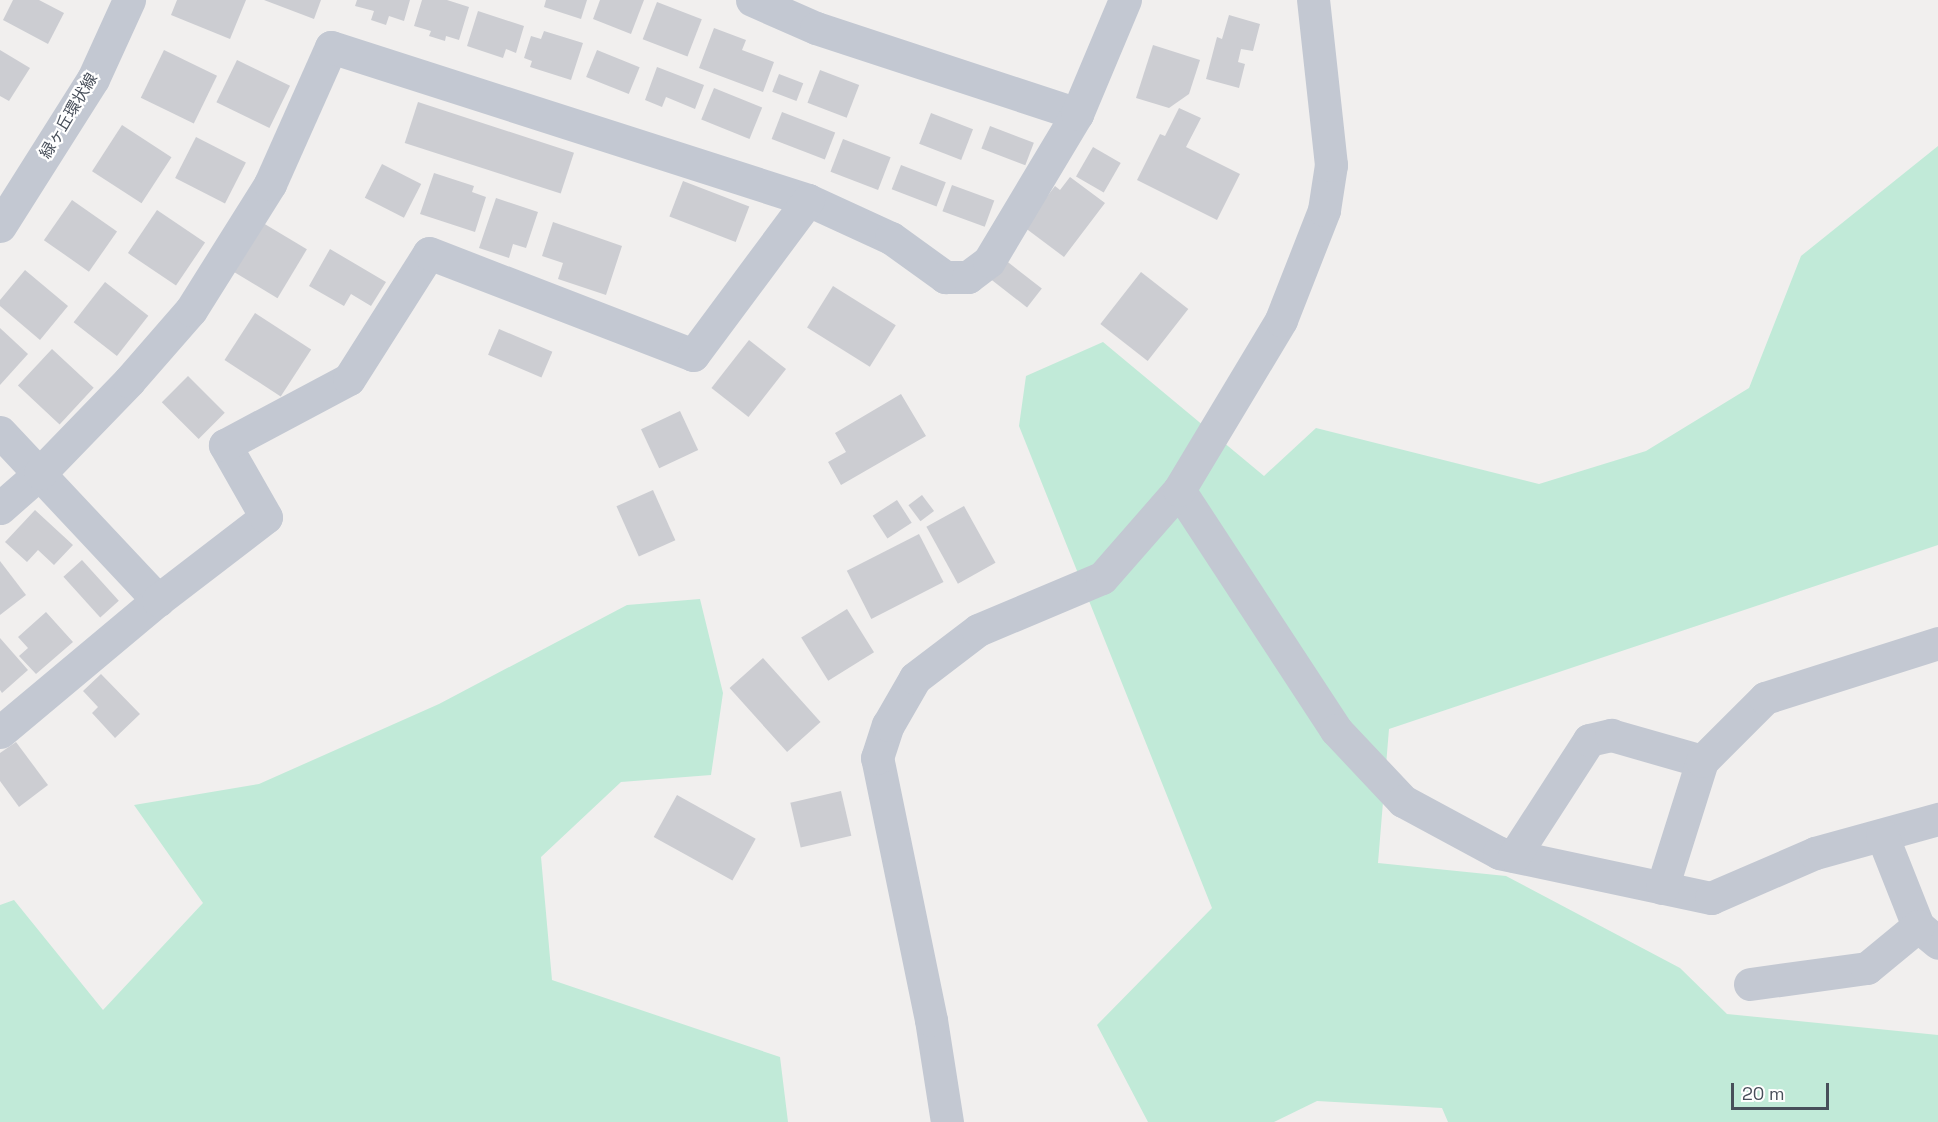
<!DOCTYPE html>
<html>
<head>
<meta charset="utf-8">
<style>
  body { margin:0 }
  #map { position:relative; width:1938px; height:1122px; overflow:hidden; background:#f1efee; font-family:"Space Grotesk","Noto Sans JP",sans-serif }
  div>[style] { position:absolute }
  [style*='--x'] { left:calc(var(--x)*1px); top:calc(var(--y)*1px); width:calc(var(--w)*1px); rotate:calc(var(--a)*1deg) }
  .green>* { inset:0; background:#c1ead8 }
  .building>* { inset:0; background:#cccdd2; transform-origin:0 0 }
  .minor>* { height:33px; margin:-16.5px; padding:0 16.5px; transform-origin:16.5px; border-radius:16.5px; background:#c3c8d2 }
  span { translate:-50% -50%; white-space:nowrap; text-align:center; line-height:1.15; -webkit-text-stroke:4.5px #fff; paint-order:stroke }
  .street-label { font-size:16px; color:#484f5a }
  .scale { position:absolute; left:1731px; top:1083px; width:98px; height:27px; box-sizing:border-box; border:3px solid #484f5a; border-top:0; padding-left:8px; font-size:18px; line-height:21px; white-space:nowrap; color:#484f5a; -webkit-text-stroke:4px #fff; paint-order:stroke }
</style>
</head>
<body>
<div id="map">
  <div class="green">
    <i style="clip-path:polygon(1938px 146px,1938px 545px,1389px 729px,1378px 863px,1506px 876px,1680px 968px,1727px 1014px,1938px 1035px,1938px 1122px,1448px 1122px,1442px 1108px,1317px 1101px,1274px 1122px,1148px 1122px,1097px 1025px,1212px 908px,1019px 426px,1026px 376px,1103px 342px,1264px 476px,1316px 428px,1539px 484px,1646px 451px,1749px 388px,1801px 256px)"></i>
    <i style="clip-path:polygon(700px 599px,723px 693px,711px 775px,621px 782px,541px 857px,552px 980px,780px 1057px,788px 1122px,0 1122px,0 905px,14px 900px,103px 1010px,203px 903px,134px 805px,259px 784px,439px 704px,627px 605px)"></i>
  </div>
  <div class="building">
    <i style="clip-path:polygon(13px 0,39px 0,64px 13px,48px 44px,3px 20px)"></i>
    <i style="clip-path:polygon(177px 0,246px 0,230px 39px,171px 15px)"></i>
    <i style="clip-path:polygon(264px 0,321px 0,314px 19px)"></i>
    <i style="clip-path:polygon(357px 0,410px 0,404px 21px,389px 16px,386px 25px,371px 20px,374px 11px,355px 6px)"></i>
    <i style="clip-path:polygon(422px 0,447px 0,469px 7px,459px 40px,446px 36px,445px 41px,429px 36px,431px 31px,414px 26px)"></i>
    <i style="clip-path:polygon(546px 0,587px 0,581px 19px,544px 7px)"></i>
    <i style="clip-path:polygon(600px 0,644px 0,631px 34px,593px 19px)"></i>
    <i style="left:657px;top:2px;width:48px;height:40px;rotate:21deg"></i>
    <i style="clip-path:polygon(478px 11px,524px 26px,516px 53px,506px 49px,503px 58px,467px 46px)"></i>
    <i style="clip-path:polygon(1229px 15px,1260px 24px,1253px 51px,1241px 49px,1238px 62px,1245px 64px,1239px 88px,1206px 79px,1217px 37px,1222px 39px)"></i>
    <i style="clip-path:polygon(714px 28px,746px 40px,742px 50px,774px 62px,763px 92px,699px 68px)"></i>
    <i style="clip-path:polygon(544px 31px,583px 43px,571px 80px,530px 67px,532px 61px,524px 58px,531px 36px,541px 39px)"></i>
    <i style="clip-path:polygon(1153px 45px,1200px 60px,1189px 94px,1169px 108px,1136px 98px)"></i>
    <i style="clip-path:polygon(0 50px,30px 68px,9px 101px,0 96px)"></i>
    <i style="left:164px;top:50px;width:59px;height:53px;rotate:26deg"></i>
    <i style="left:597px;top:50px;width:46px;height:29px;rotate:22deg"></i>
    <i style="left:237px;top:60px;width:59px;height:47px;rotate:26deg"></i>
    <i style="clip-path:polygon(657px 67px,704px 85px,695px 109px,666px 97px,662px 107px,645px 100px)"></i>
    <i style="left:820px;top:70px;width:42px;height:35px;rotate:21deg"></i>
    <i style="left:779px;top:74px;width:26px;height:19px;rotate:21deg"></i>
    <i style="left:714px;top:88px;width:52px;height:34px;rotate:22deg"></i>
    <i style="left:418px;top:102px;width:164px;height:43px;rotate:18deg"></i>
    <i style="clip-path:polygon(1179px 108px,1201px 118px,1186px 147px,1240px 174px,1217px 220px,1137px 180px,1160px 134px,1165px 136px)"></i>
    <i style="left:782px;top:112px;width:57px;height:29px;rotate:21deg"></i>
    <i style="left:931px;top:113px;width:45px;height:33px;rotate:21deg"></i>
    <i style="left:122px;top:125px;width:59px;height:55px;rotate:33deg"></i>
    <i style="left:990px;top:126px;width:47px;height:24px;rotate:21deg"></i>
    <i style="left:196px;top:137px;width:56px;height:46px;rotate:27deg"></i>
    <i style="left:843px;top:139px;width:51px;height:35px;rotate:21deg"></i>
    <i style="left:1093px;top:147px;width:32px;height:34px;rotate:30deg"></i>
    <i style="left:382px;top:164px;width:44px;height:38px;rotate:27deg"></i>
    <i style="left:901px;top:165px;width:48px;height:26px;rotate:21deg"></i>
    <i style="clip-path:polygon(434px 173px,474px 186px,472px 192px,486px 197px,475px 232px,420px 214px)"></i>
    <i style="clip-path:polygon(1070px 177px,1105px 203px,1064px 257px,1024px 227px,1055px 186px,1060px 190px)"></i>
    <i style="left:683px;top:181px;width:71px;height:38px;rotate:21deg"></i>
    <i style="left:952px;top:185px;width:45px;height:28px;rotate:20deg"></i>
    <i style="clip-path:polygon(496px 198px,538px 212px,526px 248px,513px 244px,509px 258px,479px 248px)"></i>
    <i style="left:72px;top:200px;width:55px;height:49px;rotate:35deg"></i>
    <i style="left:157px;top:210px;width:58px;height:52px;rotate:34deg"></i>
    <i style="left:258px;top:220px;width:57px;height:57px;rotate:31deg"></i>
    <i style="clip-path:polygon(553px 222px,622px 246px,606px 295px,558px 279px,563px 263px,542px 256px)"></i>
    <i style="clip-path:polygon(330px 249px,386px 282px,371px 306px,351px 294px,344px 306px,309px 286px)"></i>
    <i style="left:1004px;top:259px;width:48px;height:24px;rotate:38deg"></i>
    <i style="clip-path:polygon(25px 270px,68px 306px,40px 340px,0 306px,0 300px)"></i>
    <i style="left:1141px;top:272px;width:60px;height:66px;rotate:38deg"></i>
    <i style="left:105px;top:282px;width:55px;height:51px;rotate:38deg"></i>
    <i style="left:833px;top:286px;width:74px;height:49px;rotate:32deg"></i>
    <i style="left:255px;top:313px;width:67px;height:56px;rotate:33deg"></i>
    <i style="clip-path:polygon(0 328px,28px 354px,0 385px)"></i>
    <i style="left:499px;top:329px;width:58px;height:28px;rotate:23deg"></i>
    <i style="left:749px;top:340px;width:47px;height:61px;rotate:38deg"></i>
    <i style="left:52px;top:349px;width:57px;height:50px;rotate:43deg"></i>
    <i style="left:188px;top:376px;width:52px;height:37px;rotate:45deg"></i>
    <i style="clip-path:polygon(901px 394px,926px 436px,841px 485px,828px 462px,846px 452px,835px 433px)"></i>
    <i style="left:680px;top:411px;width:43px;height:43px;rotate:65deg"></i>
    <i style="left:653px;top:490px;width:55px;height:40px;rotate:66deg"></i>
    <i style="left:922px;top:495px;width:20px;height:17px;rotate:53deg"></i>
    <i style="left:897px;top:500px;width:27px;height:29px;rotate:57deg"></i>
    <i style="left:964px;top:506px;width:65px;height:43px;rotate:61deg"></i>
    <i style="clip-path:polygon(35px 510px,73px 545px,54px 565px,38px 550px,27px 562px,5px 542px)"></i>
    <i style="left:919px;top:534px;width:54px;height:81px;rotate:63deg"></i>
    <i style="left:82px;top:560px;width:55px;height:25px;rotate:48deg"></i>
    <i style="clip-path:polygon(0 561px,26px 595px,0 615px)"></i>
    <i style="left:847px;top:609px;width:51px;height:54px;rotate:58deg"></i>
    <i style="clip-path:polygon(46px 612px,73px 642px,36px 674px,19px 656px,28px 648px,18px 637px)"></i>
    <i style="clip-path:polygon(0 638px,28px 670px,2px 693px,0 690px)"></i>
    <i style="left:763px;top:658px;width:86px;height:45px;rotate:48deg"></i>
    <i style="clip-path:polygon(101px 674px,140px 714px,115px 738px,92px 713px,98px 707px,83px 691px)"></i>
    <i style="clip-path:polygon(16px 742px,48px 785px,19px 807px,0 781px,0 753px)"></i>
    <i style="left:841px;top:791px;width:46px;height:52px;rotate:77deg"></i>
    <i style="left:677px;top:795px;width:90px;height:48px;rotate:29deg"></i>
  </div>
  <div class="minor">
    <i style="--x:752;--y:0;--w:70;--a:23.6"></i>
    <i style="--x:816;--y:28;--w:275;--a:18.2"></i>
    <i style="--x:0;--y:226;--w:174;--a:-57.7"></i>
    <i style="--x:93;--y:79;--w:87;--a:-65.5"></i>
    <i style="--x:0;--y:432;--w:231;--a:46.8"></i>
    <i style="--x:1179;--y:490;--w:287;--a:56.8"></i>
    <i style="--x:1336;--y:730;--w:98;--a:46.7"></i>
    <i style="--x:1403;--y:801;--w:109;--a:28.4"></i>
    <i style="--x:1499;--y:853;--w:217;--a:12"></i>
    <i style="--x:1711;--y:898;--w:113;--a:-23.4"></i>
    <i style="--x:1815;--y:853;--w:128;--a:-15.5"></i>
    <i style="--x:0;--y:508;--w:53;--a:-41.2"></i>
    <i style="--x:40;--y:473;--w:128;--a:-45.9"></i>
    <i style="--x:129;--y:381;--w:94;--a:-48.9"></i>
    <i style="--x:191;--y:310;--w:149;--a:-57.9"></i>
    <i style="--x:270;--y:184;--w:150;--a:-66"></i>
    <i style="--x:331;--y:47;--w:501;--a:17.78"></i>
    <i style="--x:808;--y:200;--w:91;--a:24.6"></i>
    <i style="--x:891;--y:238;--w:67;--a:35.8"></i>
    <i style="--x:945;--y:277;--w:23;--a:0"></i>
    <i style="--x:968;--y:277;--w:26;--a:-37"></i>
    <i style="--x:989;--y:261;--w:171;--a:-59.1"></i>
    <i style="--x:1077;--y:114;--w:124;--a:-67.2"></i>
    <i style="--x:0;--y:732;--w:206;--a:-39.9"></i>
    <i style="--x:158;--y:600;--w:136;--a:-37.5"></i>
    <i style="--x:266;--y:517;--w:83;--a:-119.7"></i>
    <i style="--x:225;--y:445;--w:140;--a:-28"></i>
    <i style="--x:349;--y:379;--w:149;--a:-57.6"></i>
    <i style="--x:429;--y:253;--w:283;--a:21.1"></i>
    <i style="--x:693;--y:355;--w:193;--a:-53.4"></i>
    <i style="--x:1882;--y:835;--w:98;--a:68.4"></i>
    <i style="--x:1918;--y:926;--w:26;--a:40"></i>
    <i style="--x:1514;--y:856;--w:138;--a:-57.1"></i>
    <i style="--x:1589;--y:740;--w:23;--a:-13"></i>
    <i style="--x:1611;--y:735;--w:95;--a:15.9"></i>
    <i style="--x:1662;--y:888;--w:133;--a:-72.5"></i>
    <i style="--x:1702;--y:761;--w:89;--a:-45"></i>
    <i style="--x:1765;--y:698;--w:182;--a:-17.6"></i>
    <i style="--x:1750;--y:984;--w:118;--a:-7.8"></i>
    <i style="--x:1867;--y:968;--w:66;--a:-39.5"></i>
    <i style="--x:947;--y:1122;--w:103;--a:-98.9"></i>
    <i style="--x:931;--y:1020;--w:268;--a:-101.6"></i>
    <i style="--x:877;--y:758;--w:35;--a:-72"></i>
    <i style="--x:888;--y:725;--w:54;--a:-60.1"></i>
    <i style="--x:915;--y:678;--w:79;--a:-37.3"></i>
    <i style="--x:978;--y:630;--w:134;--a:-22.8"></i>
    <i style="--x:1102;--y:578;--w:117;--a:-48.8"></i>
    <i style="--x:1179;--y:490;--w:198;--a:-59"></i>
    <i style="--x:1281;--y:320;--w:118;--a:-68.6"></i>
    <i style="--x:1324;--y:210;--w:46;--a:-81.2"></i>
    <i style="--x:1331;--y:165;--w:166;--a:-96.2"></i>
  </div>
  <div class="street-label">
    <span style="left:69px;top:116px;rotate:-59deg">緑ヶ丘環状線</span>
  </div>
  <div class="scale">20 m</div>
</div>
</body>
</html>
